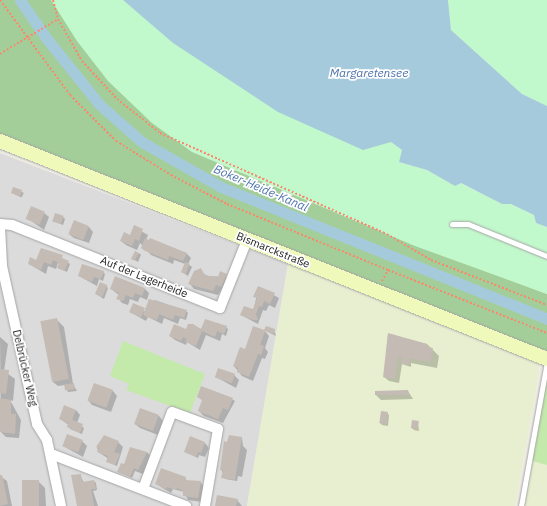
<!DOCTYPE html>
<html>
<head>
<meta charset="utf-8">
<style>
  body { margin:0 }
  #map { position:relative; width:547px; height:506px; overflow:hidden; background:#efede4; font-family:"IBM Plex Sans",sans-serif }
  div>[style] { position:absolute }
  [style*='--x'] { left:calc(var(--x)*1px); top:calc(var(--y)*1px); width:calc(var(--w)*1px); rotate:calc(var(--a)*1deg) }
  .residential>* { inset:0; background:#dcdbdb }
  .farmland>* { inset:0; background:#e8eed0 }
  .grass>* { inset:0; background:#c3e9ab }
  .forest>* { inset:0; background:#a4ce99 }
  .park>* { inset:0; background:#c2f9cc }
  .water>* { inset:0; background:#a5cadc }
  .shadow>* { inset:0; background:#0003; transform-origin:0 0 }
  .canal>* { height:11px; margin:-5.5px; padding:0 5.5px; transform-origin:5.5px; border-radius:5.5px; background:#a5cadc }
  .building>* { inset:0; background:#c4bcb4; transform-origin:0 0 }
  .path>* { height:2px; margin-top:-1px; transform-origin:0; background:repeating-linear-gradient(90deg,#f8896c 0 2px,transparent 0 4px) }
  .roads { filter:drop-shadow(0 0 1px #a5a5a5) drop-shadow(0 0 1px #a5a5a5) }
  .lane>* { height:5px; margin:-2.5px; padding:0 2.5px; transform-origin:2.5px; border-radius:2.5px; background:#fff }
  .street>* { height:10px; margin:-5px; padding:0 5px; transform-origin:5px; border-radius:5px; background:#fff }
  .secondary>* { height:14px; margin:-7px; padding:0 7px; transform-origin:7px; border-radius:7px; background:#eff9b9 }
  span { translate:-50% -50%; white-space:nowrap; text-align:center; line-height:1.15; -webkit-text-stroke:3.5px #fff; paint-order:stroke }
  .street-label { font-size:11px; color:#1e1e1e }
  .water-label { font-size:12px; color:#4c72ad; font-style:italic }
</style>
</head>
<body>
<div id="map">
  <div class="residential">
    <i style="clip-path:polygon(0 153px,288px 264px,247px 506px,0 506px)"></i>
  </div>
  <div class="farmland">
    <i style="clip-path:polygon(288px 264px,538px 362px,539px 372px,515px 506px,247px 506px)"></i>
    <i style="clip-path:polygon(532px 461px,547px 465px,547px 506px,523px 506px)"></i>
  </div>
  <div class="grass">
    <i style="clip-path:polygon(123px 341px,205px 374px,190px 413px,126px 390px,129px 384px,110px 376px)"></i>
    <i style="clip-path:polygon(547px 378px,547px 465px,532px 461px)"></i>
  </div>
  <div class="forest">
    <i style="clip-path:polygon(0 0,123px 0,410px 242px,547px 294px,547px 354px,0 134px)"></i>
  </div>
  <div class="park">
    <i style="clip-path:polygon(51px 0,187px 0,402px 150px,399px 162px,427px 170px,455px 186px,460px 183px,502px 204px,511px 204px,534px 215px,536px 223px,547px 227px,547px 294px,415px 246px,192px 152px,152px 123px,108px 81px,77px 41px)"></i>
    <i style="clip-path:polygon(448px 0,547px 0,547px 106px,522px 94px,451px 30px)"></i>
  </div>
  <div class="water">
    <i style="clip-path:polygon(123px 0,448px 0,451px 30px,522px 94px,547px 106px,547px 227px,536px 223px,534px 215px,511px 204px,502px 204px,461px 183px,455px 186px,427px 170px,399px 162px,402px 150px,391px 142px,363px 150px,278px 112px,173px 43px)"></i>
  </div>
  <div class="shadow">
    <i style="left:14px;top:188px;width:11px;height:5px;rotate:27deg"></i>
    <i style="clip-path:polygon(44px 213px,49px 217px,44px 230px,27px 218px)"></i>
    <i style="clip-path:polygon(63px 217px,65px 219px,63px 225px,54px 221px)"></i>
    <i style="clip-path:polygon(89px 227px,93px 232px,89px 243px,74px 238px,69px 234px)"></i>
    <i style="clip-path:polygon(134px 227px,148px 235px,146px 240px,186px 253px,191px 258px,188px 264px,192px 267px,188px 276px,182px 272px,185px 264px,174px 260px,173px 264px,151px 255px,140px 243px,137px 250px,126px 245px,121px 241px,131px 236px)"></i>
    <i style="clip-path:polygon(139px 253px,141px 255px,138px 262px,133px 259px)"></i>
    <i style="clip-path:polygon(57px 254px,70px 264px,67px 272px,59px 268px,60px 264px,58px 263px,56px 269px,48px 266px,46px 274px,29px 264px)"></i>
    <i style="clip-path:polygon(200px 269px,206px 276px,229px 277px,218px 295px,194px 289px,190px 284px)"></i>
    <i style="clip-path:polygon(103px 272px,105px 274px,103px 281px,99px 279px,97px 286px,79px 276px)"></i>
    <i style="clip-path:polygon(106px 286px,108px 288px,104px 299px,96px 294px)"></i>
    <i style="clip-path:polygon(259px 287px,279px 298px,275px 308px,269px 305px,266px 311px,263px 310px,258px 324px,241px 315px,253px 311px)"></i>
    <i style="clip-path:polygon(111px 289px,145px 289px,149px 293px,147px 300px,140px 297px,138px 302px,130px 299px,128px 305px,122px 303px,118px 298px,119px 295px)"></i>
    <i style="clip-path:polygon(155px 300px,186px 311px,188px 313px,186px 320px,180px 318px,178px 324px,164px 318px,162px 324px,148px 317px,146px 321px,130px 312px,146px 311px)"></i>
    <i style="clip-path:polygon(56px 319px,64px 327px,73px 384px,77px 391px,68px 392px,65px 385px,58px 386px,53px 382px)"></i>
    <i style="clip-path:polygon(226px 327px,228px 329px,226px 336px,222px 334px,220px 341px,206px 335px,200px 350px,187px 342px,186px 345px,175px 340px,170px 336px,185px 330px)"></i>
    <i style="clip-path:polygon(266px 330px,274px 330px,276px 336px,268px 332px)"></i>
    <i style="clip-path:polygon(265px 331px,269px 336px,265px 348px,268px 352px,265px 359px,262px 358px,253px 381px,242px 376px,234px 366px)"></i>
    <i style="clip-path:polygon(388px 334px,427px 344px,439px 356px,437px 368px,411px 363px,411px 367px,402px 364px,399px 383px,389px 381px,384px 377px)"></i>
    <i style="clip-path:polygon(0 337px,8px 344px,4px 371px,15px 379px,13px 401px,10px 400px,21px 420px,19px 438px,6px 437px,1px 432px)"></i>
    <i style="clip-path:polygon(234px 375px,239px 380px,236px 388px,216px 377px)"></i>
    <i style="clip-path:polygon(94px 384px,113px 391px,117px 396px,111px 412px,92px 405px,88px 400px)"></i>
    <i style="clip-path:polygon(408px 391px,413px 399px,381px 400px,376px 395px)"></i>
    <i style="clip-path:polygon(198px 397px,228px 397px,235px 401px,223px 423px,204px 416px,199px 411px,203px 400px)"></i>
    <i style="clip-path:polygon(140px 409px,159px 416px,163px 421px,158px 435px,140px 428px,135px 424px)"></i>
    <i style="clip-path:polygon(76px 410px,80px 415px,77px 423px,84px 428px,82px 434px,70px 429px,69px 425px,60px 419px)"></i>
    <i style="clip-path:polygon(387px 413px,389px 415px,388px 426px,382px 425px,380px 423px)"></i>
    <i style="clip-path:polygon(418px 422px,419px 431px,414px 430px,412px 428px)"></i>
    <i style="clip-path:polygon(229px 436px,242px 438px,243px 446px,247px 450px,242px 477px,238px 476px,237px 481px,225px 479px,221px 469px,230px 443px)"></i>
    <i style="clip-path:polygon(82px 441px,87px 446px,83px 457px,63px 446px)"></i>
    <i style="clip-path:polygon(118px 442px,123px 447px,117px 466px,110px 463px,109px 459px,98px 452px,97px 446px)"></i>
    <i style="clip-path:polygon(205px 443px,209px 448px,205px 457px,199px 455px,198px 458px,185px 452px)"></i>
    <i style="clip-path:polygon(147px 452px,151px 457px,143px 474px,135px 471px,132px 478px,118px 471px)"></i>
    <i style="clip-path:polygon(80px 475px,84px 483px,94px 481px,96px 483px,97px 490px,93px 491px,98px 506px,78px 506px)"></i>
    <i style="clip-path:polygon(0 476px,7px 481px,12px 506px,0 506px)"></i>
    <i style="clip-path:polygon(185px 478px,187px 481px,200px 482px,205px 487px,202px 502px,188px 500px,184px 492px,173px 489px,171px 493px,156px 484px)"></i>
    <i style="clip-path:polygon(38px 481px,45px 488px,46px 506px,23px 506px)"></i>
    <i style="clip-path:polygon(237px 500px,242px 506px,216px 506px)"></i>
  </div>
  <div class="canal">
    <i style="--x:20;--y:0;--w:47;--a:55.3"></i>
    <i style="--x:47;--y:39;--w:83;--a:51.3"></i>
    <i style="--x:99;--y:104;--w:57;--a:41.5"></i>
    <i style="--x:142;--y:142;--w:91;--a:29.7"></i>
    <i style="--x:221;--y:187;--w:352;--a:22"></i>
  </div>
  <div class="building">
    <i style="clip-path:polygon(13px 187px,22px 190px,20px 197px,11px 193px)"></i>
    <i style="left:31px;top:206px;width:15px;height:14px;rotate:23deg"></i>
    <i style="left:55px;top:213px;width:9px;height:9px;rotate:18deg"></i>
    <i style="left:74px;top:220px;width:16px;height:15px;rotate:22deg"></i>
    <i style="clip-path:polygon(134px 225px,143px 229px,139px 241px,135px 239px,132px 246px,120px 241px,124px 232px,130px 235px)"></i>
    <i style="clip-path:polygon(145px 238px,149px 240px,150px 238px,187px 253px,183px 261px,169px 256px,168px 260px,145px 251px,141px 248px)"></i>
    <i style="clip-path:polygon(41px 248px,63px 255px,62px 258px,69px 261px,64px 271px,57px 268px,59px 263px,53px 260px,51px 265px,44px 262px,41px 270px,28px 264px,30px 257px,36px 260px)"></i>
    <i style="left:135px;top:251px;width:4px;height:9px;rotate:27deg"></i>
    <i style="left:185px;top:262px;width:5px;height:11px;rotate:22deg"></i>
    <i style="clip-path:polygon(82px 264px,104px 271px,101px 279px,94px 277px,92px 282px,78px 276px)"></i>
    <i style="clip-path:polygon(201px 268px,204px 274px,209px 276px,218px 277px,220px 271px,227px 274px,222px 287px,216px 285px,213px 291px,188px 284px,194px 271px)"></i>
    <i style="clip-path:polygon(115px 276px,145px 288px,142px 296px,135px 293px,133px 298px,126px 295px,123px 301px,116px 299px,119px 293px,110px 289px)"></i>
    <i style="left:100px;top:282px;width:8px;height:13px;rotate:23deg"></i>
    <i style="clip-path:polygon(258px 286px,275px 293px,270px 304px,264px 301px,262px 307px,259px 306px,256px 314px,258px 320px,253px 320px,240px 315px,244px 306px,253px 309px,257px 298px,253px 297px)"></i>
    <i style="clip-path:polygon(149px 299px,187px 310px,184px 318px,175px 315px,173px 320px,159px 314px,157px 320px,147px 317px,143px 315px)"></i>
    <i style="left:133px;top:303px;width:13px;height:10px;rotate:23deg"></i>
    <i style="left:57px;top:318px;width:62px;height:17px;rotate:79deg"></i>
    <i style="clip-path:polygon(205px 319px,227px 326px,224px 334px,217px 331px,215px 337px,202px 331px,196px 346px,185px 342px,187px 339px,183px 337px,181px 341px,169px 336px,174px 324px,186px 329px,188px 324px,193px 324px,201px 329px)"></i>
    <i style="clip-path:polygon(253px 326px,264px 330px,266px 326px,275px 329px,274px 334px,265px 331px,260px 345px,264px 346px,261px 355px,258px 354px,249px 377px,237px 372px,238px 368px,233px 366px,240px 347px,245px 349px)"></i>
    <i style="clip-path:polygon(388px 333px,427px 344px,427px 347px,433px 348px,430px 362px,410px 358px,409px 365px,401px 364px,402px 357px,398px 357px,395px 379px,383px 377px)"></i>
    <i style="left:218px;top:368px;width:18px;height:10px;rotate:19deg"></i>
    <i style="clip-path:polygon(0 369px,9px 370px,6px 394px,0 393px)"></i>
    <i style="left:74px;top:383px;width:6px;height:10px;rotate:81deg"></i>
    <i style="left:94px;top:383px;width:20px;height:19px;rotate:20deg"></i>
    <i style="clip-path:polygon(201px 386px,233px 398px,228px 410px,223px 408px,218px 419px,198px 411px,202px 400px,197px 397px)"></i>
    <i style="clip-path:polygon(408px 390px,409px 395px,375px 395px,375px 391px)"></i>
    <i style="clip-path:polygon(0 398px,11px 400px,11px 414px,16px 414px,15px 434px,0 432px)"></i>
    <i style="clip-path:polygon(64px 405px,76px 410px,72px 420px,83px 424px,80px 433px,67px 427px,68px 423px,59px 419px)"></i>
    <i style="left:140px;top:408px;width:20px;height:17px;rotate:20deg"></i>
    <i style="left:381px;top:411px;width:7px;height:12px;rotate:8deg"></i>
    <i style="clip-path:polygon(412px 420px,419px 421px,417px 429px,411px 428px)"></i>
    <i style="left:67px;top:434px;width:17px;height:13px;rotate:21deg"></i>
    <i style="clip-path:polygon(104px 435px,119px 441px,114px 452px,120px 454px,115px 465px,106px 462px,108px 456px,97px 452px,99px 448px,96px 447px)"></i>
    <i style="clip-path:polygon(229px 435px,242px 437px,235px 480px,221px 478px,223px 470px,220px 470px,224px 441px,227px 442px)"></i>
    <i style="clip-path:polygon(190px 436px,205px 442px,201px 453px,198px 452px,196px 457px,184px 452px)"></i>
    <i style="clip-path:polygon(130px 447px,147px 452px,138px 470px,134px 468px,130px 477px,117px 472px,121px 463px,124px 464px)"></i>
    <i style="clip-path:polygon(161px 468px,186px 477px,185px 480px,201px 481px,198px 498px,183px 496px,183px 491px,177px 488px,176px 490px,167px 487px,167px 489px,155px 484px)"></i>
    <i style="clip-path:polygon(81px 474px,82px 482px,94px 480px,96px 489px,91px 489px,94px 506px,77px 506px,71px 475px)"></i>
    <i style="clip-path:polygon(0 475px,2px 475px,8px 504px,0 506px)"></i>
    <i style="left:22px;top:480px;width:17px;height:26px"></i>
    <i style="clip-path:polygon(217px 495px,238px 499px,236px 506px,215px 506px)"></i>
  </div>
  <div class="path">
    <i style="--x:0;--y:0;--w:118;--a:53.6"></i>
    <i style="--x:70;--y:95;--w:65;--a:45"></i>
    <i style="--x:116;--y:141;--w:65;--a:31.7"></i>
    <i style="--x:171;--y:175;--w:63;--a:27.4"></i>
    <i style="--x:227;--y:204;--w:174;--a:22.3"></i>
    <i style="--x:53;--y:0;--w:20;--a:75"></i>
    <i style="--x:0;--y:54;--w:68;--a:-31.1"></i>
    <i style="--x:58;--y:19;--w:48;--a:60.3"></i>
    <i style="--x:82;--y:61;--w:52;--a:47.4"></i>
    <i style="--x:117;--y:99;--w:55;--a:38.3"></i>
    <i style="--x:160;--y:133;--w:248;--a:24"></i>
    <i style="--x:387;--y:234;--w:51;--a:30.6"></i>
    <i style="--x:431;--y:260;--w:124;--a:21.2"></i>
    <i style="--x:382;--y:281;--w:13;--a:-61"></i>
    <i style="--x:388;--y:270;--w:171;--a:21.6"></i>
  </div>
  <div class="roads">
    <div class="lane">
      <i style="--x:452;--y:224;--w:16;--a:0"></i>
      <i style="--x:468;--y:224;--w:85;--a:22.1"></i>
      <i style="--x:521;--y:506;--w:146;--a:-79.8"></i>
    </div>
    <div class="street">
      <i style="--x:0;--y:224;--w:12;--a:5"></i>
      <i style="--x:12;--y:225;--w:224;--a:21.8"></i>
      <i style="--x:220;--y:308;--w:73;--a:-68.3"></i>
      <i style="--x:0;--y:227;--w:39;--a:87"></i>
      <i style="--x:2;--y:266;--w:162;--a:77.5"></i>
      <i style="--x:37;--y:424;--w:19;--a:58"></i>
      <i style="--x:47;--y:440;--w:67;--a:78"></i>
      <i style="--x:51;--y:454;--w:145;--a:21.1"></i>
      <i style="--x:143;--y:489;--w:82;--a:-69.4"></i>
      <i style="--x:172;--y:412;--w:49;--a:20.3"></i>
      <i style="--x:218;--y:429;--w:78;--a:99.6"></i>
    </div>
    <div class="secondary">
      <i style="--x:0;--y:141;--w:589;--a:21.73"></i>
    </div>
  </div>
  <div class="street-label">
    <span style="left:273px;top:250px;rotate:22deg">Bismarckstraße</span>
    <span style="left:144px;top:277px;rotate:22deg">Auf der Lagerheide</span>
    <span style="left:25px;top:368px;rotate:77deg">Delbrücker Weg</span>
  </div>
  <div class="water-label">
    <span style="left:369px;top:73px">Margaretensee</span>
    <span style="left:261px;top:188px;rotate:23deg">Boker-Heide-Kanal</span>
  </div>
</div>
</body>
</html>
